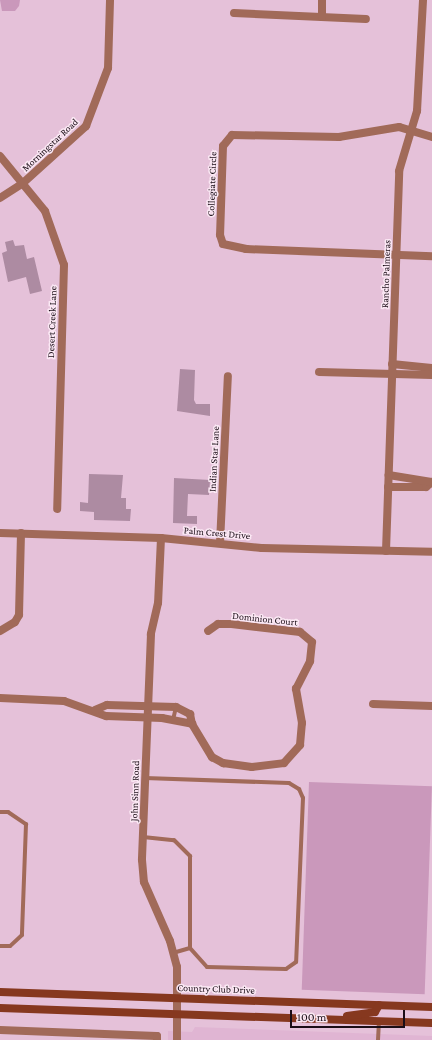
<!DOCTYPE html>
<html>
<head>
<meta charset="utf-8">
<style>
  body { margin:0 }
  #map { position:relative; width:432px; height:1040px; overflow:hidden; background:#e5c1d9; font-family:"Crimson Pro",serif }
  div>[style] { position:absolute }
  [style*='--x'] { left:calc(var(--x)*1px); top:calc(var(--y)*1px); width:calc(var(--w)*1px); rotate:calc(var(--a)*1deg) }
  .built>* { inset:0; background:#e0b5d3 }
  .green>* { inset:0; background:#ca98bb; transform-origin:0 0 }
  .building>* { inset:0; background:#ad8ba2 }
  .lane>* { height:4px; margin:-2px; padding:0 2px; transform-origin:2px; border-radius:2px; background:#a16a59 }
  .street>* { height:8px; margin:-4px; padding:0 4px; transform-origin:4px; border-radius:4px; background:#a16a59 }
  .secondary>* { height:8px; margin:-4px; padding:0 4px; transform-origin:4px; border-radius:4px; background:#86381f }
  span { translate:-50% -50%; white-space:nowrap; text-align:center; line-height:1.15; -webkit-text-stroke:3px #fbe8f4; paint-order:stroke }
  .street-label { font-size:10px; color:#1a0d16 }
  .scale { position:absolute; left:290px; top:1010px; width:115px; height:18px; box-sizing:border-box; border:2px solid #1a0d16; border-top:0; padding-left:5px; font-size:12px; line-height:14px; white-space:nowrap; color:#1a0d16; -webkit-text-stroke:3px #fbe8f4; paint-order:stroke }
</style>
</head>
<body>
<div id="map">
  <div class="built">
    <i style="clip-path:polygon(195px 1027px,432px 1036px,432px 1040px,168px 1040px,168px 1031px,192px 1032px)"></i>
  </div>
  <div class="green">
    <i style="clip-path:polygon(0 0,20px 0,19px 6px,15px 11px,2px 11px)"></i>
    <i style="left:309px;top:782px;width:123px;height:208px;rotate:2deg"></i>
  </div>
  <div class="building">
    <i style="clip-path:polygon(13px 240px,15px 246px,24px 245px,27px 259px,34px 257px,42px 291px,30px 294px,26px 277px,8px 282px,2px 253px,7px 251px,5px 242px)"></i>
    <i style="clip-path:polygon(180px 369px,195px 370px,194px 400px,196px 404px,210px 404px,210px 416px,177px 411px)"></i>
    <i style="clip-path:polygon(89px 474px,123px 475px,121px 498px,126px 498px,126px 509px,131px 509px,130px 521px,94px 520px,94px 512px,80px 511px,80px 502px,88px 503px)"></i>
    <i style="clip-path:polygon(174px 478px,210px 480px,209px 495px,188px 494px,187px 516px,197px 516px,197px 524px,173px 523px)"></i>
  </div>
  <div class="lane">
    <i style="--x:173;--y:720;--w:13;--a:-77"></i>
    <i style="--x:145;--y:778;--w:144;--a:2"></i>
    <i style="--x:289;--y:783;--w:12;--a:31"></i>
    <i style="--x:299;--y:789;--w:10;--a:66"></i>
    <i style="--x:303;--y:798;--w:164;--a:92.4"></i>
    <i style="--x:296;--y:962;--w:12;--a:145"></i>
    <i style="--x:286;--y:969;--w:79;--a:-178.5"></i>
    <i style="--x:207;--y:967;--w:25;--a:-132"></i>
    <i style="--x:190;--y:948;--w:18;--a:164"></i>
    <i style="--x:0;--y:812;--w:8;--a:0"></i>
    <i style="--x:8;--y:812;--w:22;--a:34"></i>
    <i style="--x:26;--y:824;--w:111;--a:92.1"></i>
    <i style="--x:22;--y:935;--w:16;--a:137"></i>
    <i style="--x:10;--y:946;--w:10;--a:180"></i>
    <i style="--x:143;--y:837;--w:31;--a:6"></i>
    <i style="--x:174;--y:840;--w:23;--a:45"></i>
    <i style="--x:190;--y:856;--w:92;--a:90"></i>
    <i style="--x:378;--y:1040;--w:19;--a:-87"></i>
  </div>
  <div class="street">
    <i style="--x:234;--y:13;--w:132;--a:2.6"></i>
    <i style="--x:322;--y:17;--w:17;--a:-90"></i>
    <i style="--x:432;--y:137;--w:34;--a:-163"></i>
    <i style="--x:399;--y:127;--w:61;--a:170.5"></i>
    <i style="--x:339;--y:137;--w:107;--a:-178.9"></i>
    <i style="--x:232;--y:135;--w:14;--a:129"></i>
    <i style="--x:223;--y:146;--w:89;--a:91.9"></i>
    <i style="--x:220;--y:235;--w:9;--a:72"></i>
    <i style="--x:223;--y:244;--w:24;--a:12"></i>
    <i style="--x:246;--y:249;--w:186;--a:2.2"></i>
    <i style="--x:0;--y:156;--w:71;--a:50.7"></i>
    <i style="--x:45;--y:211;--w:57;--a:70.6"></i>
    <i style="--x:64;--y:265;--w:244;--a:91.6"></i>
    <i style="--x:0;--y:198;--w:27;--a:-33"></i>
    <i style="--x:23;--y:183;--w:85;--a:-42.1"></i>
    <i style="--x:86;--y:126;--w:62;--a:-69.2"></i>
    <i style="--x:108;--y:68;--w:68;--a:-88.3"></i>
    <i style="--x:392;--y:364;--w:40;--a:5.7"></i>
    <i style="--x:319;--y:372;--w:113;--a:1.5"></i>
    <i style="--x:388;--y:487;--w:38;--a:0"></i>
    <i style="--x:426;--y:487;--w:8;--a:-40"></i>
    <i style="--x:432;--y:482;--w:44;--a:-170.8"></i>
    <i style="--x:0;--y:533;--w:161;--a:1.8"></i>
    <i style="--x:161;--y:538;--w:101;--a:5.7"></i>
    <i style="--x:262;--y:548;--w:170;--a:1.3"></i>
    <i style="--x:161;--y:538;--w:65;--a:92.6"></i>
    <i style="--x:158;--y:603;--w:32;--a:103"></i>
    <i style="--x:151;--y:634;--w:226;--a:92.3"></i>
    <i style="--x:142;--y:860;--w:22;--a:85"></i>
    <i style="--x:144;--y:882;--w:64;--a:66.2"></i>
    <i style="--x:170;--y:941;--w:27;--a:75"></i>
    <i style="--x:177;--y:967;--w:73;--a:90"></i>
    <i style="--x:220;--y:543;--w:167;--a:-87.3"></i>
    <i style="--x:386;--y:551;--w:380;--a:-88"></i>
    <i style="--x:399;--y:171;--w:63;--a:-73.3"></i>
    <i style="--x:417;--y:111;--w:111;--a:-86.9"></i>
    <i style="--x:0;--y:631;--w:17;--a:-31"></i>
    <i style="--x:15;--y:622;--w:8;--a:-60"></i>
    <i style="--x:19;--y:615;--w:82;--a:-88.6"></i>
    <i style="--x:0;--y:698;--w:64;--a:2.7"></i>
    <i style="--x:64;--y:701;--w:45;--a:19.7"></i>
    <i style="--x:106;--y:716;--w:56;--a:2"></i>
    <i style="--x:162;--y:718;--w:31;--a:11"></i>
    <i style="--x:373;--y:704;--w:59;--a:1.9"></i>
    <i style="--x:95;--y:710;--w:13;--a:-23"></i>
    <i style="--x:107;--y:705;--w:69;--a:1.7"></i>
    <i style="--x:176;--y:707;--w:16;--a:27"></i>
    <i style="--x:190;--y:714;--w:10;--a:79"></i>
    <i style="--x:192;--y:724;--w:39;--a:59"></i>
    <i style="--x:212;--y:757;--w:13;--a:29"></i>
    <i style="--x:223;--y:763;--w:29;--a:8"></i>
    <i style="--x:252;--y:767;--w:32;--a:-7"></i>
    <i style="--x:284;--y:763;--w:24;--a:-48"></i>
    <i style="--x:300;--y:745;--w:22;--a:-85"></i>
    <i style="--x:302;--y:723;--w:35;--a:-100"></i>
    <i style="--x:296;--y:689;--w:31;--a:-63"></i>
    <i style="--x:310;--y:661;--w:19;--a:-84"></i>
    <i style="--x:312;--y:642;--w:16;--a:-140"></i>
    <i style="--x:300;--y:632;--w:69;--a:-173.4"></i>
    <i style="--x:231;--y:624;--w:13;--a:180"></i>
    <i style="--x:218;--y:624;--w:12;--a:145"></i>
    <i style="--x:0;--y:1030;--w:157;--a:2.2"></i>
    <i style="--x:157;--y:1036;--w:4;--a:90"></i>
  </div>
  <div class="secondary">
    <i style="--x:0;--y:992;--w:432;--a:2"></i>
    <i style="--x:0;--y:1008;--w:432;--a:2"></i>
    <i style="--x:347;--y:1016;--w:28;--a:-8"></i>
    <i style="--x:375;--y:1012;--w:8;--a:-60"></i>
  </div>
  <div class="street-label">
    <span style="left:50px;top:145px;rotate:-43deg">Morningstar Road</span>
    <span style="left:212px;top:184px;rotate:-88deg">Collegiate Circle</span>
    <span style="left:386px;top:274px;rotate:-88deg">Rancho Palmeras</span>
    <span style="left:52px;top:322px;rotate:-88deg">Desert Creek Lane</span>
    <span style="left:214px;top:459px;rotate:-87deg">Indian Star Lane</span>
    <span style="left:217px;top:533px;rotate:5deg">Palm Crest Drive</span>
    <span style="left:265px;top:619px;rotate:6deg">Dominion Court</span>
    <span style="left:135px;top:791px;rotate:-88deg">John Sinn Road</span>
    <span style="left:216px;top:989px;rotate:2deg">Country Club Drive</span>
  </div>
  <div class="scale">100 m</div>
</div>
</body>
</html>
